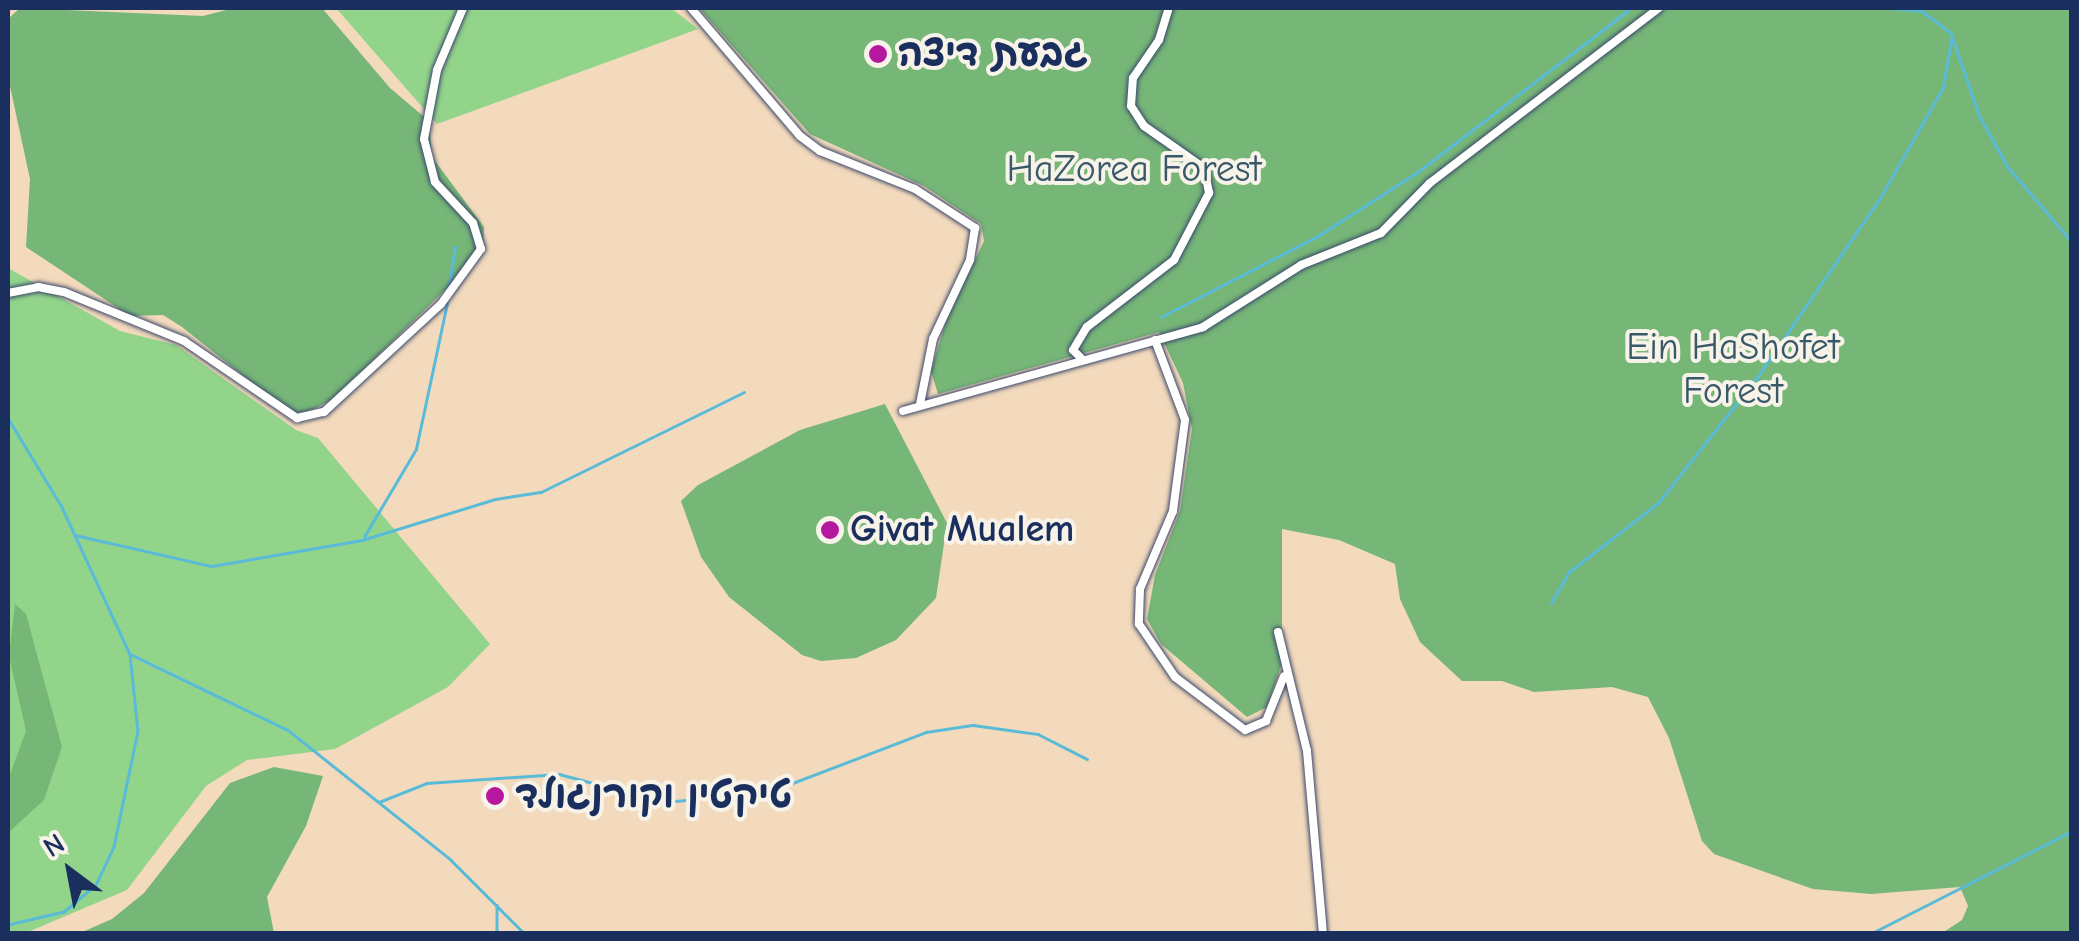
<!DOCTYPE html>
<html>
<head>
<meta charset="utf-8">
<style>
  body { margin:0 }
  #map { position:relative; width:2079px; height:941px; overflow:hidden; background:#f3dabc; font-family:"Comic Neue","Playpen Sans Hebrew",sans-serif }
  div>[style] { position:absolute }
  [style*='--x'] { left:calc(var(--x)*1px); top:calc(var(--y)*1px); width:calc(var(--w)*1px); rotate:calc(var(--a)*1deg) }
  .green>* { inset:0; background:#93d48b }
  .forest>* { inset:0; background:#76b677 }
  .stream>* { height:2.5px; margin:-1.25px; padding:0 1.25px; transform-origin:1.25px; border-radius:1.25px; background:#59bbd8 }
  .roads { filter:drop-shadow(0 0 2px #3b496c) drop-shadow(0 0 2px #3b496c) }
  .minor>* { height:8px; margin:-4px; padding:0 4px; transform-origin:4px; border-radius:4px; background:#fff }
  .dots>* { width:28px; height:28px; translate:-50% -50%; box-sizing:border-box; border:5px solid #f7f3e8; border-radius:50% }
  span { translate:-50% -50%; white-space:nowrap; text-align:center; line-height:1.15; -webkit-text-stroke:8px #f7f3e8; paint-order:stroke }
  .poi-label { font-size:38px; color:#1b2f5e; font-weight:700 }
  .left { translate:0 -50%; text-align:left }
  .park-label { font-size:38px; color:#395869 }
  .frame { position:absolute; inset:0; border:10px solid #1b2f5e; pointer-events:none }
  .north { position:absolute; left:20px; top:821px; width:100px; height:100px; -webkit-text-stroke:8px #f7f3e8; paint-order:stroke; rotate:328deg; font-size:28px; font-weight:700; line-height:40px; text-align:center; color:#1b2f5e }
  .north::after { content:''; display:block; margin:auto; width:35px; height:45px; background:#1b2f5e; clip-path:polygon(50% 0,100% 100%,50% 72%,0 100%) }
</style>
</head>
<body>
<div id="map">
  <div class="green">
    <i style="clip-path:polygon(336px 8px,671px 8px,698px 29px,437px 124px)"></i>
    <i style="clip-path:polygon(8px 268px,120px 331px,176px 345px,296px 430px,318px 438px,490px 644px,448px 687px,335px 749px,247px 760px,206px 786px,127px 890px,23px 934px,8px 933px)"></i>
  </div>
  <div class="forest">
    <i style="clip-path:polygon(20px 8px,203px 16px,234px 8px,322px 8px,390px 88px,429px 121px,432px 157px,484px 227px,483px 253px,333px 399px,308px 412px,289px 412px,182px 327px,163px 315px,130px 316px,26px 247px,30px 179px,8px 77px,8px 19px)"></i>
    <i style="clip-path:polygon(699px 8px,2071px 8px,2071px 933px,1942px 933px,1962px 920px,1968px 906px,1960px 887px,1871px 894px,1813px 889px,1714px 854px,1702px 841px,1669px 738px,1648px 697px,1612px 687px,1534px 692px,1502px 681px,1462px 681px,1420px 642px,1400px 599px,1395px 564px,1339px 540px,1282px 529px,1282px 663px,1267px 707px,1247px 717px,1161px 644px,1147px 619px,1155px 575px,1180px 511px,1192px 429px,1183px 383px,1159px 332px,938px 394px,931px 371px,946px 321px,984px 241px,981px 224px,924px 186px,810px 134px)"></i>
    <i style="clip-path:polygon(885px 404px,947px 523px,936px 598px,896px 640px,856px 658px,821px 661px,802px 655px,729px 597px,701px 557px,681px 501px,698px 485px,800px 430px)"></i>
    <i style="clip-path:polygon(15px 604px,26px 614px,62px 747px,44px 800px,8px 833px,8px 780px,26px 731px,9px 656px)"></i>
    <i style="clip-path:polygon(274px 767px,323px 776px,306px 826px,267px 897px,274px 933px,80px 933px,112px 919px,144px 893px,230px 783px)"></i>
  </div>
  <div class="stream">
    <i style="--x:1807;--y:8;--w:70;--a:0"></i>
    <i style="--x:1890;--y:8;--w:32;--a:5"></i>
    <i style="--x:1922;--y:11;--w:36;--a:37"></i>
    <i style="--x:1951;--y:33;--w:89;--a:71"></i>
    <i style="--x:1980;--y:117;--w:57;--a:60.8"></i>
    <i style="--x:2008;--y:167;--w:99;--a:49.5"></i>
    <i style="--x:449;--y:285;--w:38;--a:-81"></i>
    <i style="--x:1161;--y:317;--w:174;--a:-27.3"></i>
    <i style="--x:1316;--y:237;--w:117;--a:-32.5"></i>
    <i style="--x:1415;--y:174;--w:272;--a:-37.5"></i>
    <i style="--x:8;--y:418;--w:102;--a:58.7"></i>
    <i style="--x:61;--y:505;--w:164;--a:65.2"></i>
    <i style="--x:130;--y:654;--w:77;--a:84.1"></i>
    <i style="--x:138;--y:731;--w:118;--a:101.7"></i>
    <i style="--x:114;--y:847;--w:42;--a:115.3"></i>
    <i style="--x:96;--y:885;--w:42;--a:139.8"></i>
    <i style="--x:64;--y:912;--w:57;--a:166.9"></i>
    <i style="--x:75;--y:535;--w:140;--a:12.8"></i>
    <i style="--x:212;--y:566;--w:152;--a:-9.8"></i>
    <i style="--x:362;--y:540;--w:139;--a:-17.1"></i>
    <i style="--x:495;--y:499;--w:47;--a:-8.7"></i>
    <i style="--x:541;--y:492;--w:226;--a:-26.2"></i>
    <i style="--x:364;--y:537;--w:102;--a:-59.4"></i>
    <i style="--x:416;--y:449;--w:149;--a:-78"></i>
    <i style="--x:1551;--y:603;--w:36;--a:-60"></i>
    <i style="--x:1569;--y:572;--w:113;--a:-37.8"></i>
    <i style="--x:1658;--y:503;--w:158;--a:-51.7"></i>
    <i style="--x:1756;--y:379;--w:219;--a:-55.6"></i>
    <i style="--x:1880;--y:198;--w:128;--a:-60.4"></i>
    <i style="--x:1943;--y:87;--w:52;--a:-80"></i>
    <i style="--x:130;--y:654;--w:175;--a:25.7"></i>
    <i style="--x:288;--y:730;--w:207;--a:38.5"></i>
    <i style="--x:450;--y:859;--w:106;--a:45"></i>
    <i style="--x:379;--y:802;--w:52;--a:-21.6"></i>
    <i style="--x:427;--y:783;--w:132;--a:-3.9"></i>
    <i style="--x:559;--y:774;--w:110;--a:14.8"></i>
    <i style="--x:665;--y:802;--w:104;--a:-5.5"></i>
    <i style="--x:769;--y:792;--w:168;--a:-20.9"></i>
    <i style="--x:926;--y:732;--w:48;--a:-8.5"></i>
    <i style="--x:973;--y:725;--w:66;--a:7.9"></i>
    <i style="--x:1038;--y:734;--w:55;--a:27"></i>
    <i style="--x:497;--y:905;--w:29;--a:90"></i>
    <i style="--x:1870;--y:934;--w:227;--a:-27"></i>
  </div>
  <div class="roads">
    <div class="minor">
      <i style="--x:691;--y:8;--w:168;--a:49.6"></i>
      <i style="--x:800;--y:136;--w:25;--a:37"></i>
      <i style="--x:820;--y:151;--w:102;--a:21.8"></i>
      <i style="--x:915;--y:189;--w:72;--a:33"></i>
      <i style="--x:975;--y:228;--w:32;--a:99"></i>
      <i style="--x:970;--y:260;--w:87;--a:115.1"></i>
      <i style="--x:933;--y:339;--w:66;--a:101.3"></i>
      <i style="--x:8;--y:293;--w:31;--a:-11"></i>
      <i style="--x:38;--y:287;--w:26;--a:11"></i>
      <i style="--x:64;--y:292;--w:130;--a:22.2"></i>
      <i style="--x:184;--y:341;--w:137;--a:34.3"></i>
      <i style="--x:297;--y:418;--w:28;--a:-13"></i>
      <i style="--x:324;--y:412;--w:159;--a:-42.7"></i>
      <i style="--x:441;--y:304;--w:68;--a:-54"></i>
      <i style="--x:481;--y:249;--w:27;--a:-107"></i>
      <i style="--x:473;--y:223;--w:56;--a:-132.8"></i>
      <i style="--x:435;--y:182;--w:44;--a:-104.3"></i>
      <i style="--x:424;--y:139;--w:70;--a:-79.3"></i>
      <i style="--x:437;--y:70;--w:67;--a:-67.2"></i>
      <i style="--x:1155;--y:340;--w:85;--a:69.4"></i>
      <i style="--x:1185;--y:420;--w:92;--a:97.5"></i>
      <i style="--x:1173;--y:511;--w:85;--a:112.9"></i>
      <i style="--x:1140;--y:589;--w:35;--a:92"></i>
      <i style="--x:1139;--y:624;--w:64;--a:55.8"></i>
      <i style="--x:1175;--y:677;--w:88;--a:37.1"></i>
      <i style="--x:1245;--y:730;--w:23;--a:-23"></i>
      <i style="--x:1266;--y:721;--w:48;--a:-68.2"></i>
      <i style="--x:1083;--y:360;--w:14;--a:-135"></i>
      <i style="--x:1073;--y:350;--w:27;--a:-59"></i>
      <i style="--x:1087;--y:327;--w:110;--a:-37.6"></i>
      <i style="--x:1174;--y:260;--w:76;--a:-62.4"></i>
      <i style="--x:1209;--y:193;--w:25;--a:-101"></i>
      <i style="--x:1204;--y:168;--w:73;--a:-145"></i>
      <i style="--x:1144;--y:126;--w:24;--a:-123"></i>
      <i style="--x:1131;--y:106;--w:28;--a:-86"></i>
      <i style="--x:1133;--y:78;--w:46;--a:-55.6"></i>
      <i style="--x:1159;--y:40;--w:34;--a:-73"></i>
      <i style="--x:903;--y:411;--w:312;--a:-15.6"></i>
      <i style="--x:1203;--y:327;--w:116;--a:-32.3"></i>
      <i style="--x:1301;--y:265;--w:86;--a:-21.8"></i>
      <i style="--x:1381;--y:233;--w:70;--a:-45.6"></i>
      <i style="--x:1430;--y:183;--w:288;--a:-37.4"></i>
      <i style="--x:1278;--y:632;--w:122;--a:76.3"></i>
      <i style="--x:1307;--y:751;--w:184;--a:85"></i>
    </div>
  </div>
  <div class="dots">
    <i style="left:878px;top:54px;background:#b5179e"></i>
    <i style="left:830px;top:530px;background:#b5179e"></i>
    <i style="left:495px;top:796px;background:#b5179e"></i>
  </div>
  <div class="poi-label">
    <span class="left" style="left:898px;top:54px">גבעת דיצה</span>
    <span class="left" style="left:850px;top:530px">Givat Mualem</span>
    <span class="left" style="left:515px;top:796px">טיקטין וקורנגולד</span>
  </div>
  <div class="park-label">
    <span style="left:1134px;top:170px">HaZorea Forest</span>
    <span style="left:1733px;top:370px">Ein HaShofet<br>Forest</span>
  </div>
  <div class="frame"></div>
  <div class="north">N</div>
</div>
</body>
</html>
